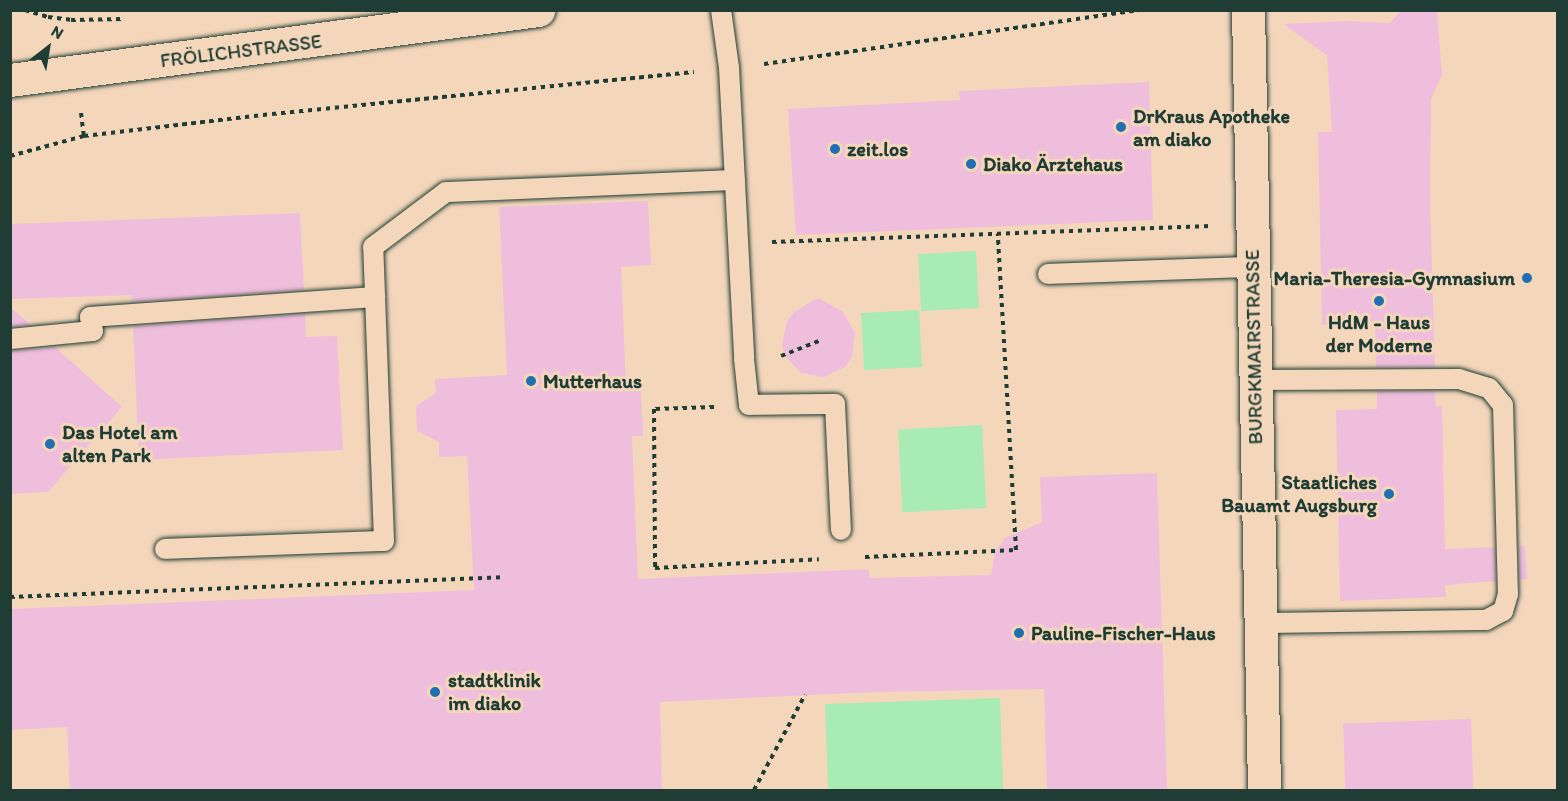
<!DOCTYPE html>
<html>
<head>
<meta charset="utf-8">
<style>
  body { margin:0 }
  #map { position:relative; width:1568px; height:801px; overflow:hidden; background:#f4d7bb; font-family:Itim,sans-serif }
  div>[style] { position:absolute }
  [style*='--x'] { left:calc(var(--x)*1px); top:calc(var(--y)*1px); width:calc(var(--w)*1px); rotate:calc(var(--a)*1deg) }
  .green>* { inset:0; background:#a8ebb5; transform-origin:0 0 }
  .building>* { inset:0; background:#f0bedd; transform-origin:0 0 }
  .path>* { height:4px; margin-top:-2px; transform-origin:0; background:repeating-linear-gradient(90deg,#1f3d34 0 4.5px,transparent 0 9px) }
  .roads { filter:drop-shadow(0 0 2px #1f3d34) drop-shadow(0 0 2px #1f3d34) }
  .service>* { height:20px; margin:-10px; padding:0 10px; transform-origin:10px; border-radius:10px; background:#f4d7bb }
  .minor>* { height:33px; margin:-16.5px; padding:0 16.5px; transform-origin:16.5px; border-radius:16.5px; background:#f4d7bb }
  .tertiary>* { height:33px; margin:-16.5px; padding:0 16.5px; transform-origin:16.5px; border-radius:16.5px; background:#f4d7bb }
  .dots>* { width:16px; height:16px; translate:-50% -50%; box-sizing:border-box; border:3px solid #f4d7bb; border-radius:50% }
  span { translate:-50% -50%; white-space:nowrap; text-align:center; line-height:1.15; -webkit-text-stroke:6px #f4d7bb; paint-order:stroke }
  .street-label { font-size:20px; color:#1f3d34 }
  .poi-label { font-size:20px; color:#1f3d34; font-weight:700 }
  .left { translate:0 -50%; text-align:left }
  .right { translate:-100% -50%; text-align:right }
  .frame { position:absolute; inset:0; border:12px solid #1f3d34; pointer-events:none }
  .north { position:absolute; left:18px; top:18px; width:60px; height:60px; -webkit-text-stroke:4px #f4d7bb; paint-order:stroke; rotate:31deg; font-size:16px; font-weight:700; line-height:24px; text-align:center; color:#1f3d34 }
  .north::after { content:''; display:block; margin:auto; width:21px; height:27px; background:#1f3d34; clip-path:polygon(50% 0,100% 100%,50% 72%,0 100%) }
</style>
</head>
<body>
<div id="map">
  <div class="green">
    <i style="left:976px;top:251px;width:57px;height:58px;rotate:87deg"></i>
    <i style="left:919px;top:310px;width:57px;height:58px;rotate:87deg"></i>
    <i style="left:982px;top:425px;width:83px;height:84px;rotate:87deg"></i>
    <i style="left:1000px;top:698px;width:92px;height:175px;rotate:88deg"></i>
  </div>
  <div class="building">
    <i style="clip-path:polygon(1401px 10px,1437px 10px,1442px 75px,1431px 99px,1430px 202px,1435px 367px,1376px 367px,1375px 323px,1322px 325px,1318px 132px,1332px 132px,1327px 55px,1283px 24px,1350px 21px,1390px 23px)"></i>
    <i style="clip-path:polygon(1149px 82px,1153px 220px,796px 235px,788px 109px,960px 100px,959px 91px)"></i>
    <i style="clip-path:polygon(648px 201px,651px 265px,621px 267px,626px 385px,640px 384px,642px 410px,643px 436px,632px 436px,638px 579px,869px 569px,870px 578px,991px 575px,995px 552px,1005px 538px,1042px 522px,1040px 477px,1157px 473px,1167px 790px,1047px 790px,1044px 689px,877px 692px,660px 702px,662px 790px,70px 790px,67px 727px,10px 730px,10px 609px,474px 590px,467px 456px,439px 457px,439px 442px,417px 431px,416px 406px,436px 393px,435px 379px,507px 375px,499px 207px)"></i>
    <i style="clip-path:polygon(300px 213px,304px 290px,132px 302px,131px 295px,10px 299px,10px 224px)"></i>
    <i style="clip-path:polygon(818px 298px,842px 311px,855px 332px,852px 357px,845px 367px,824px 377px,801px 373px,785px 356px,782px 345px,787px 321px,794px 312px)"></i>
    <i style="clip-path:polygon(10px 307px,31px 325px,10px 327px)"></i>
    <i style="clip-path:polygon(305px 314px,306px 337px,337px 336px,343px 450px,139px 460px,133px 326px)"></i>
    <i style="clip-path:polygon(55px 347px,122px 407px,48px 492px,10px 494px,10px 351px)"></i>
    <i style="clip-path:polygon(1377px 391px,1435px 391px,1436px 406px,1442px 406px,1445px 549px,1495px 547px,1496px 581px,1445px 585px,1446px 597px,1340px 601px,1336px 410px,1377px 409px)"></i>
    <i style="clip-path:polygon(1519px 546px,1525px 546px,1527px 579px,1520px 580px)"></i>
    <i style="left:1471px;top:719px;width:71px;height:128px;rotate:88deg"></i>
  </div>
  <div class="path">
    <i style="--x:25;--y:10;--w:24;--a:17"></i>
    <i style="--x:48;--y:17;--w:23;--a:7"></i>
    <i style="--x:71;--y:20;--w:52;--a:-1.1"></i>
    <i style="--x:764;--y:64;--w:381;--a:-8.2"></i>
    <i style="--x:81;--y:113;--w:23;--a:83"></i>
    <i style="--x:10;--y:156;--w:77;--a:-15.1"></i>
    <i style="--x:84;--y:136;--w:189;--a:-6.7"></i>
    <i style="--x:272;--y:114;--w:424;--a:-5.7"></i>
    <i style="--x:772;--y:242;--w:439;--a:-2.1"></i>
    <i style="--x:781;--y:356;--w:41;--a:-21.5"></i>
    <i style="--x:714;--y:407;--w:60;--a:178.1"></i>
    <i style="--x:654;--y:409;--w:159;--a:89.6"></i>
    <i style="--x:655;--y:568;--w:164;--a:-3.1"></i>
    <i style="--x:865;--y:557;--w:151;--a:-2.7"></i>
    <i style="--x:1016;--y:550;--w:317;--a:-93.3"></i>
    <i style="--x:10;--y:597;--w:492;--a:-2.3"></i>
    <i style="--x:754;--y:790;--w:108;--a:-61.8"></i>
  </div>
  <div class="roads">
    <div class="service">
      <i style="--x:721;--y:10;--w:59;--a:82.1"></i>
      <i style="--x:729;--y:68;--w:291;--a:87"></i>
      <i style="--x:744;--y:359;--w:46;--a:83.8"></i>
      <i style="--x:749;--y:405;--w:86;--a:-0.7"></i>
      <i style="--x:835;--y:404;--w:126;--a:87.3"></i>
      <i style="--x:1048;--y:274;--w:204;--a:-2"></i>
      <i style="--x:10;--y:339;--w:83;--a:-5.5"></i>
      <i style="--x:93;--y:331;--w:14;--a:-102"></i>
      <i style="--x:90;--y:317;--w:286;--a:-4"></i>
      <i style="--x:1254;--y:380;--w:205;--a:-0.3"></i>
      <i style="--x:1459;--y:379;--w:31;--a:17"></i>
      <i style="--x:1489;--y:388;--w:22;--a:51"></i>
      <i style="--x:1503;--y:405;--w:189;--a:88.5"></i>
      <i style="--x:1508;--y:594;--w:18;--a:106"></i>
      <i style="--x:1503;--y:611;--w:19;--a:152"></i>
      <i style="--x:1486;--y:620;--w:226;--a:179.2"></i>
      <i style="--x:165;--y:549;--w:219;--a:-2.1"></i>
      <i style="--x:384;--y:541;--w:294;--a:-92.1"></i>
      <i style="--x:373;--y:247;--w:91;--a:-37"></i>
      <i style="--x:446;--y:192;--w:289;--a:-2.4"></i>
    </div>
    <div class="minor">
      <i style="--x:1248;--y:10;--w:780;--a:88.82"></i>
    </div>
    <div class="tertiary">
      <i style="--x:10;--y:80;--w:533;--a:-7.55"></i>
    </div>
  </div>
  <div class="dots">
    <i style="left:1121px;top:127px;background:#1f6fb2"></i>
    <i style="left:835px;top:149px;background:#1f6fb2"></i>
    <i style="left:971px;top:164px;background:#1f6fb2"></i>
    <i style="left:1527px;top:278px;background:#1f6fb2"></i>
    <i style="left:1379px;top:301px;background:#1f6fb2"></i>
    <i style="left:531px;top:381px;background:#1f6fb2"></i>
    <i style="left:50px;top:444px;background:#1f6fb2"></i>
    <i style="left:1389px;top:494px;background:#1f6fb2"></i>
    <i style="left:1019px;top:633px;background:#1f6fb2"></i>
    <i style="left:435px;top:692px;background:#1f6fb2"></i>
  </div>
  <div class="street-label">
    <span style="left:241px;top:51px;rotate:-7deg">FRÖLICHSTRASSE</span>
    <span style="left:1254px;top:347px;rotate:-91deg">BURGKMAIRSTRASSE</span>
  </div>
  <div class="poi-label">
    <span class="left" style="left:1133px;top:128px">DrKraus Apotheke<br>am diako</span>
    <span class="left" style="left:847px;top:149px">zeit.los</span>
    <span class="left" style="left:983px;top:164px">Diako Ärztehaus</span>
    <span class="right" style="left:1515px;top:278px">Maria-Theresia-Gymnasium</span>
    <span style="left:1379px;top:334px">HdM - Haus<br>der Moderne</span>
    <span class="left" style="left:543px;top:381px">Mutterhaus</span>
    <span class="left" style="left:62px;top:444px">Das Hotel am<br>alten Park</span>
    <span class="right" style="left:1377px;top:494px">Staatliches<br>Bauamt Augsburg</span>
    <span class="left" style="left:1031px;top:633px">Pauline-Fischer-Haus</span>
    <span class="left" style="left:448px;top:692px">stadtklinik<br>im diako</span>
  </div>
  <div class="frame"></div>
  <div class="north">N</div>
</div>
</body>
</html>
